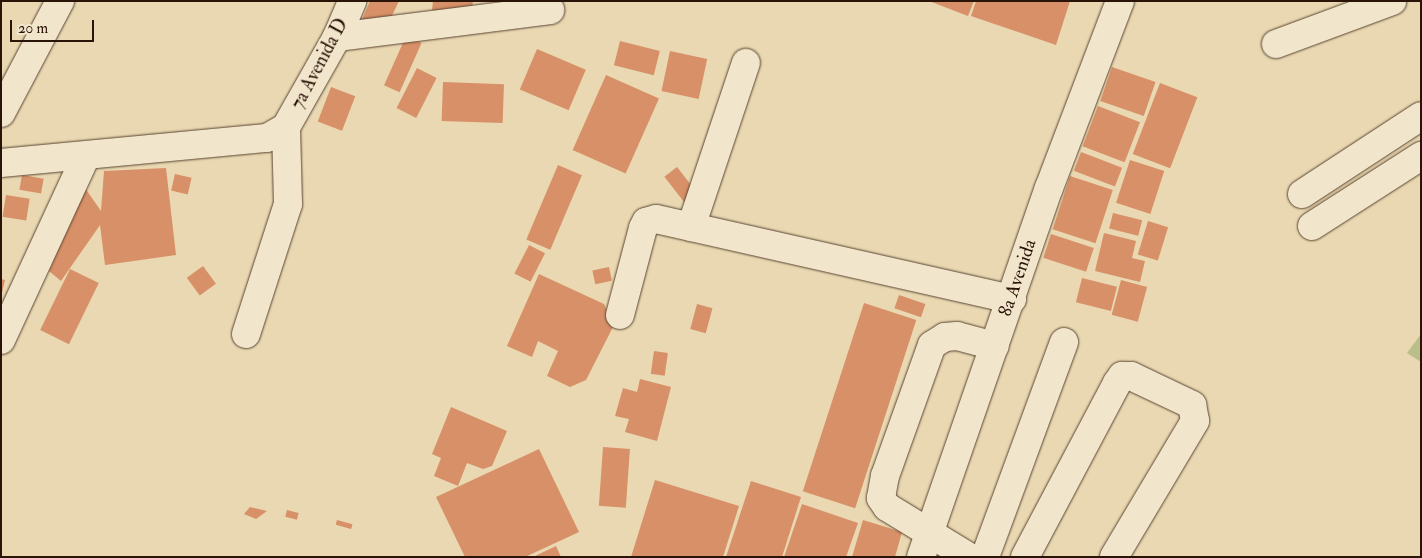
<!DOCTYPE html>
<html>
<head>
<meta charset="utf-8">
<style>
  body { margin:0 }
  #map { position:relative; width:1422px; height:558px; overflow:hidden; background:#e9d8b1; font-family:"IM FELL Double Pica",serif }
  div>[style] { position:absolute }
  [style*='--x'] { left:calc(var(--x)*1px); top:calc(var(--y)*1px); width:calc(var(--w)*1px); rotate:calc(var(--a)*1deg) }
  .green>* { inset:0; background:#babe89 }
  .building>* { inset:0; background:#d79067; transform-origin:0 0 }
  .roads { filter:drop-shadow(0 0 1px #5a4432) drop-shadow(0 0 1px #5a4432) }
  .minor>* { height:28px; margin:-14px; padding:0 14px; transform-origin:14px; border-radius:14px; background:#f1e6cc }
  span { translate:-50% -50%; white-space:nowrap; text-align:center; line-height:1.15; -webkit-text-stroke:4px #f1e6cc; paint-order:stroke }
  .street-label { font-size:19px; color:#2a1307 }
  .frame { position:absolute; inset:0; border:2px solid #2a1307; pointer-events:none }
  .scale { position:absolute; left:10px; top:20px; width:84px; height:22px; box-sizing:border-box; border:2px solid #2a1307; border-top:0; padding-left:6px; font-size:15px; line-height:18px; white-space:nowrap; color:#2a1307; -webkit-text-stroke:4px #f1e6cc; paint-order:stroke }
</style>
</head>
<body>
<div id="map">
  <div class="green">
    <i style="clip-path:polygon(1421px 334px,1421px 362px,1407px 353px)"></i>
  </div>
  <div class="building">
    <i style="clip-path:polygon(370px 1px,399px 1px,386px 28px,357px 31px)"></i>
    <i style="clip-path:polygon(433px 1px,473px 1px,471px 15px,432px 10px)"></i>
    <i style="clip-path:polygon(929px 1px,974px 1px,968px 16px)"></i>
    <i style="clip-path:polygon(976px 1px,1070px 1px,1056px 45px,971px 16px)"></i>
    <i style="left:406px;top:36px;width:17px;height:54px;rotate:24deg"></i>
    <i style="left:620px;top:41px;width:41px;height:25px;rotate:14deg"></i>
    <i style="left:537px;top:49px;width:53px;height:44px;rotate:23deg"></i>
    <i style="left:670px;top:51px;width:38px;height:41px;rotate:12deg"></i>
    <i style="left:1112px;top:67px;width:46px;height:36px;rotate:19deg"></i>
    <i style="left:417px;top:68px;width:22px;height:45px;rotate:27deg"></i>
    <i style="left:606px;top:75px;width:58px;height:82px;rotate:24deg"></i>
    <i style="left:443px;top:82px;width:61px;height:39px;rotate:2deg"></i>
    <i style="left:1160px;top:83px;width:40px;height:76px;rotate:21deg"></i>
    <i style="left:331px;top:87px;width:26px;height:37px;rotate:21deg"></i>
    <i style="left:1098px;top:106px;width:45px;height:43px;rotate:21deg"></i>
    <i style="left:1081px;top:152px;width:44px;height:20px;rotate:21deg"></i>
    <i style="left:1130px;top:160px;width:36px;height:45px;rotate:18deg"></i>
    <i style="left:558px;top:165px;width:26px;height:81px;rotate:23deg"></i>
    <i style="left:677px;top:167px;width:33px;height:16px;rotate:52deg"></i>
    <i style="clip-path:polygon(166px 168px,176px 255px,105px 265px,100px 225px,61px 281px,49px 271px,85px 188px,101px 211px,104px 171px)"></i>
    <i style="left:175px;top:174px;width:17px;height:17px;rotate:13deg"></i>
    <i style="left:22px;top:175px;width:22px;height:15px;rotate:10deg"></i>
    <i style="left:1070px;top:176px;width:45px;height:56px;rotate:18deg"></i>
    <i style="left:6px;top:195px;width:24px;height:22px;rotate:9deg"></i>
    <i style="left:1113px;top:213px;width:30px;height:16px;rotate:14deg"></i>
    <i style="left:1148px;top:221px;width:21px;height:35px;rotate:17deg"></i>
    <i style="clip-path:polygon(1104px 233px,1136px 241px,1132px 258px,1145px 261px,1140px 282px,1095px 271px)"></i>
    <i style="left:1051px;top:234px;width:45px;height:25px;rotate:18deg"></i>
    <i style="left:529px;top:245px;width:18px;height:32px;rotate:27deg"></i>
    <i style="left:203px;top:266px;width:22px;height:20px;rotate:54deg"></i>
    <i style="left:609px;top:267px;width:14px;height:17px;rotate:78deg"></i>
    <i style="left:70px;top:269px;width:32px;height:68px;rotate:26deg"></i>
    <i style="clip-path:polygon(539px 274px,604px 304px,614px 325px,586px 380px,570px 387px,547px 376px,558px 351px,538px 341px,532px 357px,507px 346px)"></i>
    <i style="left:1082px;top:278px;width:36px;height:25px;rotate:14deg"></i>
    <i style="clip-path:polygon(1px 279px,5px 280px,2px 293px,1px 293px)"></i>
    <i style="left:1121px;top:280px;width:27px;height:36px;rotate:15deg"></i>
    <i style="left:899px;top:295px;width:28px;height:14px;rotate:19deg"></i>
    <i style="left:864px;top:303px;width:55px;height:198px;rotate:18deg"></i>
    <i style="left:697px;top:304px;width:16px;height:26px;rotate:15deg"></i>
    <i style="left:654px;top:351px;width:14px;height:23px;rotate:8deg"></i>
    <i style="clip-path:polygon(640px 379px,671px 387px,657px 441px,625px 432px,629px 419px,615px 416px,623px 388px,637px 392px)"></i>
    <i style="clip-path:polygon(451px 407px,507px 431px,492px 466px,483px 469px,467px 463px,458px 486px,434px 476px,441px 458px,432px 454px)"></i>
    <i style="left:603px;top:447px;width:27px;height:59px;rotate:4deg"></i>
    <i style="clip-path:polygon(539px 449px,579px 532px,525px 557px,465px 557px,436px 497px)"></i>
    <i style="clip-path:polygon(655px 480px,739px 506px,723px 557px,631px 557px)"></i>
    <i style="clip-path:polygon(751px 481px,801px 497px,782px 557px,726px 557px)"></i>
    <i style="clip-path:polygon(802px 504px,858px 523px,846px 557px,784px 557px)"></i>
    <i style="clip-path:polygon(250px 507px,267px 511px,256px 519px,244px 514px)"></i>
    <i style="left:287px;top:510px;width:12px;height:7px;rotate:14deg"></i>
    <i style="left:337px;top:520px;width:16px;height:5px;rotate:15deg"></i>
    <i style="clip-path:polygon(863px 520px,902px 532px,895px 557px,852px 557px)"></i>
    <i style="clip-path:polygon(556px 546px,561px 557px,533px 557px)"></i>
  </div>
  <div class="roads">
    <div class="minor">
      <i style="--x:337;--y:37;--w:215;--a:-7.2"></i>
      <i style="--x:1276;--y:44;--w:124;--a:-20.3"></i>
      <i style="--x:1;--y:113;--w:127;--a:-62.2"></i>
      <i style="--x:286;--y:127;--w:103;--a:-60.5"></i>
      <i style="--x:337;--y:37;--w:39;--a:-67"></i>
      <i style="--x:1;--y:163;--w:267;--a:-5.4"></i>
      <i style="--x:267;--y:138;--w:22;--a:-30"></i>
      <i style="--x:1302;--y:194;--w:142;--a:-33.2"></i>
      <i style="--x:1312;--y:226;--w:130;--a:-32.7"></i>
      <i style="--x:691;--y:227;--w:173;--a:-71.5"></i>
      <i style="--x:620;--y:315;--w:90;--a:-75.2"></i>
      <i style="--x:643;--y:228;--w:7;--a:-63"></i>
      <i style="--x:646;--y:222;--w:10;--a:-17"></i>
      <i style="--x:656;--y:219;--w:365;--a:12.7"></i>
      <i style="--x:246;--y:334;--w:137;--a:-72.1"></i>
      <i style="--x:288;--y:204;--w:77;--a:-91.5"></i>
      <i style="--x:1;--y:340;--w:200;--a:-65.2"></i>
      <i style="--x:921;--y:557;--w:391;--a:-70.9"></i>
      <i style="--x:1049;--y:188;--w:200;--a:-69.2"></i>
      <i style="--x:969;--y:557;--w:96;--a:-148.6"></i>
      <i style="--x:887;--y:507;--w:11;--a:-124"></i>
      <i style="--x:881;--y:498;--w:22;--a:-80"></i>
      <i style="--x:885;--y:476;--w:139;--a:-70.3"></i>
      <i style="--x:932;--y:345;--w:15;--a:-32"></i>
      <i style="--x:945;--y:337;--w:12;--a:-5"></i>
      <i style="--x:957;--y:336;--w:39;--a:15"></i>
      <i style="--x:985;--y:557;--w:229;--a:-69.8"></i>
      <i style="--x:1025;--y:557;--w:197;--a:-62.1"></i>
      <i style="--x:1117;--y:383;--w:9;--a:-54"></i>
      <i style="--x:1122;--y:376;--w:9;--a:0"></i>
      <i style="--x:1131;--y:376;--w:68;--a:25.4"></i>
      <i style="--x:1192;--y:405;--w:16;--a:79"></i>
      <i style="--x:1195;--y:421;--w:158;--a:120.8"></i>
    </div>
  </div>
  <div class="street-label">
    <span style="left:320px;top:64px;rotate:-62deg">7a Avenida D</span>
    <span style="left:1018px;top:278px;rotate:-71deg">8a Avenida</span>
  </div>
  <div class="frame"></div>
  <div class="scale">20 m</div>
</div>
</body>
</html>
